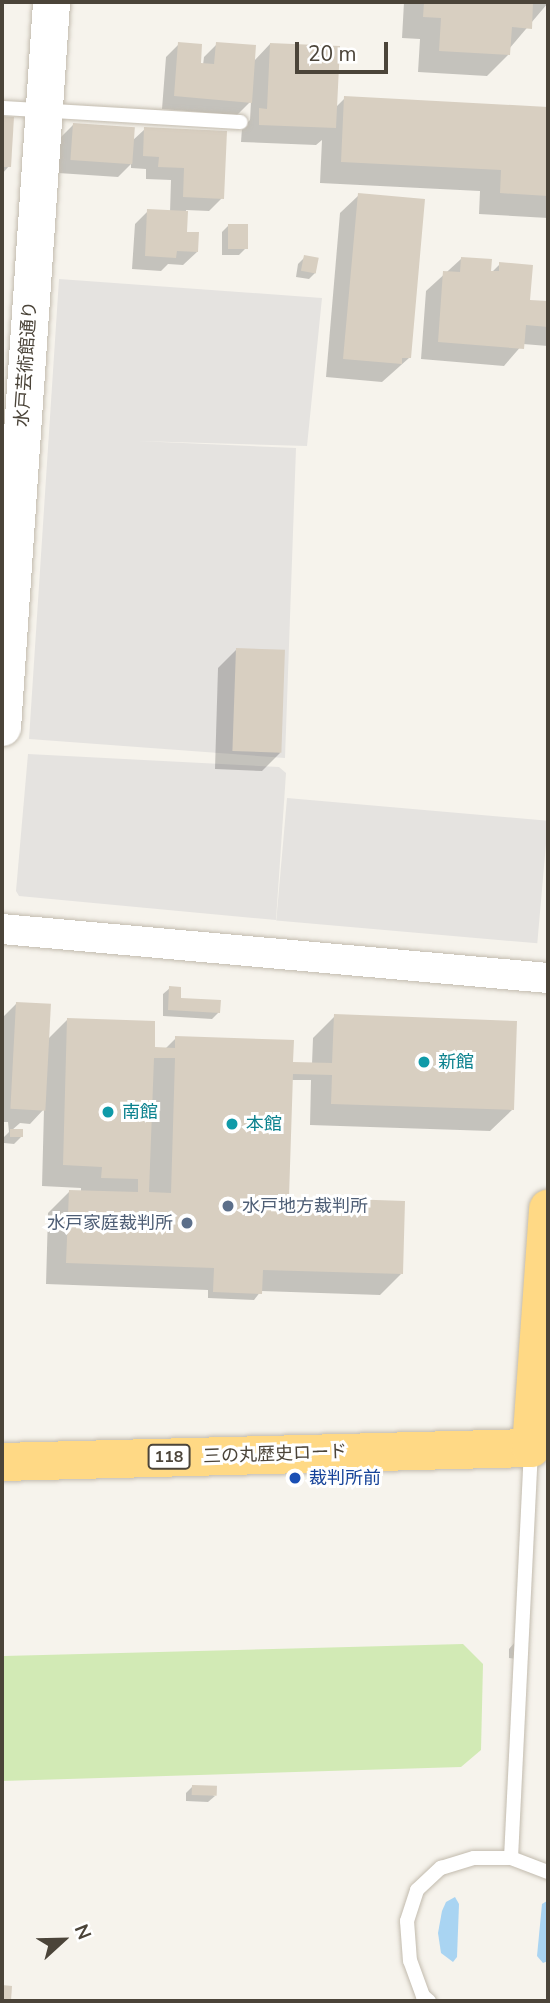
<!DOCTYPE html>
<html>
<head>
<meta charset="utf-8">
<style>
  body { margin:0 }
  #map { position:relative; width:550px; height:2003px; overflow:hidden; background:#f6f3ec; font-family:"Nunito Sans","Noto Sans JP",sans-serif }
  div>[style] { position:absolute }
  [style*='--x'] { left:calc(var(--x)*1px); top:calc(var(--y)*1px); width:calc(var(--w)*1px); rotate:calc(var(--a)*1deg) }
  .green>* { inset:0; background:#d2eab5 }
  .parking>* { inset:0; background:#e5e3e0; transform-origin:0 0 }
  .water>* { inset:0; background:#a9d4f2 }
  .shadow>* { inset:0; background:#0003 }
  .building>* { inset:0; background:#d8cfc1; transform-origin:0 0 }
  .roads { filter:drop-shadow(0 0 2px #c2bbae) drop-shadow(0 0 2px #c2bbae) }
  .service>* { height:14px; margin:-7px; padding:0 7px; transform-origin:7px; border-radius:7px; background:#fff }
  .minor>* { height:30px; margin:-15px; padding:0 15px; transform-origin:15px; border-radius:15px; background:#fff }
  .tertiary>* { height:37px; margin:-18.5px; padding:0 18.5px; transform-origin:18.5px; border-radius:18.5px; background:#fff }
  .trunk>* { height:38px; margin:-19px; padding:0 19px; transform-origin:19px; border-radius:19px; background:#ffd985 }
  .dots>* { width:19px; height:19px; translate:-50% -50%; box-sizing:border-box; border:4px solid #fff; border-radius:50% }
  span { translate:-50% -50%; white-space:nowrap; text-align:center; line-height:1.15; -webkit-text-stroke:6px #fff; paint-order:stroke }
  .shield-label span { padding:2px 5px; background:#fff; border:2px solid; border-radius:5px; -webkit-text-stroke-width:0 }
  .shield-label { font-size:16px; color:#4b4439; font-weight:700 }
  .street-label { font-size:18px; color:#4b4439 }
  .culture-label { font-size:18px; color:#0d838f }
  .left { translate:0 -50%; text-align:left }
  .service-label { font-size:18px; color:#4e5e75 }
  .right { translate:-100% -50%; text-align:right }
  .transit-label { font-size:18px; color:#164399 }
  .frame { position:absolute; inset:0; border:4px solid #4b4439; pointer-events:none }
  .north { position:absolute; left:28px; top:1905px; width:70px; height:70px; -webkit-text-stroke:5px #fff; paint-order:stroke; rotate:68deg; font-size:19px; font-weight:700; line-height:28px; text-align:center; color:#4b4439 }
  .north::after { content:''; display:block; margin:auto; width:24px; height:32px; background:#4b4439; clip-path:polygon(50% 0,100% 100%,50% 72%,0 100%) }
  .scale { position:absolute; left:295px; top:42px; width:93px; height:32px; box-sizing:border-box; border:4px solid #4b4439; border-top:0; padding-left:9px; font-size:21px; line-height:24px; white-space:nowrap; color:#4b4439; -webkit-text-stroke:5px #fff; paint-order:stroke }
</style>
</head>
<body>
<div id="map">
  <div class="green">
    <i style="clip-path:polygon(463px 1644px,483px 1664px,481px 1750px,461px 1767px,2px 1781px,4px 1656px)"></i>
  </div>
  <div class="parking">
    <i style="clip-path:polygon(59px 279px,322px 298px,307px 446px,138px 441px,296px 448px,285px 758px,29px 739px)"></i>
    <i style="clip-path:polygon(28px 754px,279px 767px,286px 773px,276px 920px,19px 896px,16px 891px)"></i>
    <i style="left:287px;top:798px;width:262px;height:123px;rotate:5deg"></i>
  </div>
  <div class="water">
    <i style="clip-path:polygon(455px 1897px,459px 1904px,457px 1957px,453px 1962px,441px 1953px,438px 1933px,442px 1911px,446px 1902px)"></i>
    <i style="clip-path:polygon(547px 1901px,548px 1961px,543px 1963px,537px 1956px,542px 1904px)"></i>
  </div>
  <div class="shadow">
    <i style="clip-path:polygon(404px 2px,548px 2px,548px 3px,509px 49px,508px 55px,487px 76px,418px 72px,420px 39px,402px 38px)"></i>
    <i style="clip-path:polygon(179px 44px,203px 65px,204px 57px,217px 44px,253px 62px,270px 44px,335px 108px,345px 98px,548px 109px,548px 218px,479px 214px,480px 191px,320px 183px,322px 140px,316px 145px,241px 142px,242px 128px,250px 120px,251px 101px,237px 115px,162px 109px,166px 57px)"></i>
    <i style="clip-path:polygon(2px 118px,12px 118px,9px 166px,2px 174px)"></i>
    <i style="clip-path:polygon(73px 125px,132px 141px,145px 129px,222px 198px,209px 211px,186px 210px,185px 233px,197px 252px,183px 265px,168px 264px,161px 271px,132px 269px,135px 224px,148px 211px,170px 212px,171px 180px,146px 179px,146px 169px,131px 168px,131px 164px,118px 177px,58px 173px,60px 138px)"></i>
    <i style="clip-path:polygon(359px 195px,409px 358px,382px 382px,326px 377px,340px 213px)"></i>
    <i style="clip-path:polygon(229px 225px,246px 248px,239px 255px,222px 255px,222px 232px)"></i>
    <i style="clip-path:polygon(305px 257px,316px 272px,309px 279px,296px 277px,298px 264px)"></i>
    <i style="clip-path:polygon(461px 259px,489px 275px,500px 264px,528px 301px,548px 303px,548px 346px,523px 344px,504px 366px,421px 359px,426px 291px)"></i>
    <i style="clip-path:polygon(236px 650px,280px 753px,262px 771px,215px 769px,218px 668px)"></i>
    <i style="clip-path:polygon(170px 988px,179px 1000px,219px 1012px,212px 1019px,163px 1016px,163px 994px)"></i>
    <i style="clip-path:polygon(16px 1004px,47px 1040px,68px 1019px,152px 1051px,165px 1049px,176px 1038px,291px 1067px,312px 1064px,313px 1038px,335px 1016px,512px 1110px,490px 1131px,310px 1125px,311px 1080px,291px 1080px,287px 1199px,401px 1274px,380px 1295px,261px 1291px,254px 1300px,208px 1298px,208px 1290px,46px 1284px,48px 1213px,69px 1192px,81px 1192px,81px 1188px,42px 1186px,44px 1109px,30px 1124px,20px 1123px,12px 1130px,21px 1137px,14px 1144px,4px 1143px,4px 1137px,9px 1132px,8px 1122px,2px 1122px,3px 1017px)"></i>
    <i style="clip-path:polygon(515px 1642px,517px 1659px,509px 1658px,509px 1649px)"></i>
    <i style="clip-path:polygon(192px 1787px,215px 1796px,208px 1802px,186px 1801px,186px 1793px)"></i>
  </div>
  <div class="building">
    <i style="clip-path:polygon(424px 2px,533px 2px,532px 29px,512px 27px,510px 55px,439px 51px,441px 18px,423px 17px)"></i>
    <i style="clip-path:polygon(178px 42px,202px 44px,201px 63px,214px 64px,216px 42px,256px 45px,252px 103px,174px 96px)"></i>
    <i style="clip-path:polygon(270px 43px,340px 46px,336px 128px,259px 125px,259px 108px,267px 109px)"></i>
    <i style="clip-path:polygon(344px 96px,548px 107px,548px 196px,500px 193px,501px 170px,341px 162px)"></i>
    <i style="clip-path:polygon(2px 116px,14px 117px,11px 167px,2px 167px)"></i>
    <i style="left:73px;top:123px;width:62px;height:37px;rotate:4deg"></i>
    <i style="clip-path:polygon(144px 127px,227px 131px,224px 199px,183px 197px,184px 168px,158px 167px,159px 157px,143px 156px)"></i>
    <i style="clip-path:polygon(358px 193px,425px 199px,411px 358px,402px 358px,402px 364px,343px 359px)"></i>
    <i style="clip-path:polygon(147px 209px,188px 211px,187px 232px,199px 232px,198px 252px,177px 251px,176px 258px,145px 256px)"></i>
    <i style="left:228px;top:224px;width:20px;height:25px"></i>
    <i style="left:304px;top:255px;width:15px;height:16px;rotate:11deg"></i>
    <i style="clip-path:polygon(461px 257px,492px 259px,491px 271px,499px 271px,499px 262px,533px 265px,530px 300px,548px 301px,548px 327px,526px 325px,524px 349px,438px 342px,443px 271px,460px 272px)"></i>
    <i style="left:236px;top:648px;width:49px;height:103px;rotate:2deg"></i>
    <i style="clip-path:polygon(169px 986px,181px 987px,181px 998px,221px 1000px,220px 1013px,168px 1010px)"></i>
    <i style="left:16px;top:1002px;width:35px;height:107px;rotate:3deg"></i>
    <i style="clip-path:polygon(evenodd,334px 1014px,517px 1021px,514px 1110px,331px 1104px,332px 1075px,293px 1074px,289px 1197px,405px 1201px,403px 1274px,263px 1270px,262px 1294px,213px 1292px,214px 1268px,66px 1263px,69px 1190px,138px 1192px,138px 1179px,101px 1178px,102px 1167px,63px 1165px,67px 1018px,155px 1021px,155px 1047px,175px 1048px,175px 1036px,294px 1040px,293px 1062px,332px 1063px,334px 1014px,154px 1058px,175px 1058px,171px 1193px,149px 1192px,154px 1058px)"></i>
    <i style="left:10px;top:1129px;width:13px;height:8px"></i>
    <i style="left:192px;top:1785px;width:25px;height:10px;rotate:2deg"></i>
    <i style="clip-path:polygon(2px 1985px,12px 1986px,11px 2001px,2px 2001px)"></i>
  </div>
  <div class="roads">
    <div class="service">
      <i style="--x:2;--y:108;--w:239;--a:3.4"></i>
      <i style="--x:511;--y:1858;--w:409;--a:-87.2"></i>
      <i style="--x:429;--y:2001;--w:8;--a:-140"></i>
      <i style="--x:423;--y:1996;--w:37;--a:-110"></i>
      <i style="--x:410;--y:1961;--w:40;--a:-94.3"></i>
      <i style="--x:407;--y:1921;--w:33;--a:-72"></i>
      <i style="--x:417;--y:1890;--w:33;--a:-43"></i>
      <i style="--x:441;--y:1868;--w:34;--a:-17"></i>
      <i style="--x:474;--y:1858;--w:37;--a:0"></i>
      <i style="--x:511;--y:1858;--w:40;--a:21"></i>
    </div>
    <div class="minor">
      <i style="--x:2;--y:929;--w:548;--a:5.13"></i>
    </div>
    <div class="tertiary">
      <i style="--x:2;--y:727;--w:727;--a:-86.13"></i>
    </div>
    <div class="trunk">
      <i style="--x:2;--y:1462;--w:529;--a:-1.52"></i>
      <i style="--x:531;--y:1448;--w:240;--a:-85.9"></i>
    </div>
  </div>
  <div class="dots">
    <i style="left:424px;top:1062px;background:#0f9aa8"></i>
    <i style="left:108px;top:1112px;background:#0f9aa8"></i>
    <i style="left:232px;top:1124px;background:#0f9aa8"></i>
    <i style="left:228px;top:1206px;background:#5c6f8a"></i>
    <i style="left:187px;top:1223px;background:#5c6f8a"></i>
    <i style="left:295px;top:1478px;background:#1a4fb4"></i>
  </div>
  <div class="shield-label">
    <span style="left:169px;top:1457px">118</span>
  </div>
  <div class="street-label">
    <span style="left:26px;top:364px;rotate:-86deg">水戸芸術館通り</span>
    <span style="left:275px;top:1454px;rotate:-2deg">三の丸歴史ロード</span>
  </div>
  <div class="culture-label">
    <span class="left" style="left:438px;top:1062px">新館</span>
    <span class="left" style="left:122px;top:1112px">南館</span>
    <span class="left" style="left:246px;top:1124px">本館</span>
  </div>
  <div class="service-label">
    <span class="left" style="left:242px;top:1206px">水戸地方裁判所</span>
    <span class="right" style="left:173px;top:1223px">水戸家庭裁判所</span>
  </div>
  <div class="transit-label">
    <span class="left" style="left:309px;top:1478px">裁判所前</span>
  </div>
  <div class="frame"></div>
  <div class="north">N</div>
  <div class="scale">20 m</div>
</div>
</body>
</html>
